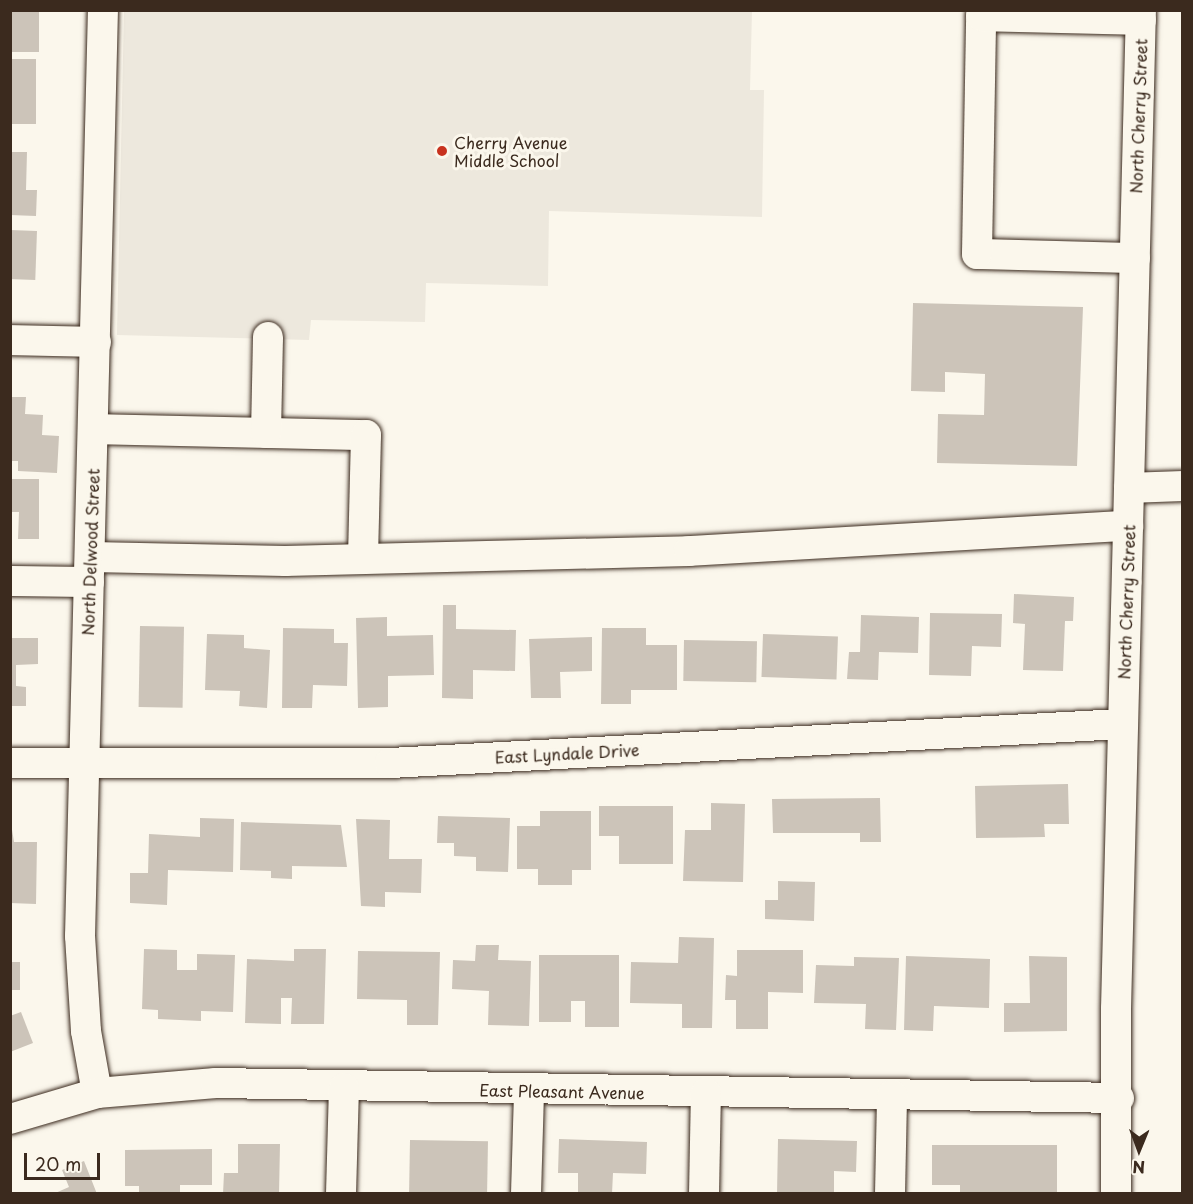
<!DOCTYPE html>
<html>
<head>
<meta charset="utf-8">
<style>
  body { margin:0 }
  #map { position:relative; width:1193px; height:1204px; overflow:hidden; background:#fbf7ec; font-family:"Playpen Sans",sans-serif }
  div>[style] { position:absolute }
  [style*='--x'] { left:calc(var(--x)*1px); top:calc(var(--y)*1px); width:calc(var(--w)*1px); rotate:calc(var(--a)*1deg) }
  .built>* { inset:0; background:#ede8dd }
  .building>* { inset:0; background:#ccc4b9; transform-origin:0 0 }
  .roads { filter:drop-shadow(0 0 2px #3b2a1e) drop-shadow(0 0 2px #3b2a1e) }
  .minor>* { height:30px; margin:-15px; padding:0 15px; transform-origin:15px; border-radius:15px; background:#fbf7ec }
  .dots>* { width:16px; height:16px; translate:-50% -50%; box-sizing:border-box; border:3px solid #fbf7ec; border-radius:50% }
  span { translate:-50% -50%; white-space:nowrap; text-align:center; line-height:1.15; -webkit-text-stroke:6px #fbf7ec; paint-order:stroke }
  .street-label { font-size:16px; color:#3b2a1e }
  .poi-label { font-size:16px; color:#3b2a1e }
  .left { translate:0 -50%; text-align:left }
  .frame { position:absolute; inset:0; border:12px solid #3b2a1e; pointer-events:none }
  .north { position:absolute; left:1109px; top:1120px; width:60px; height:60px; -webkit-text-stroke:4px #fbf7ec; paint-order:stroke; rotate:181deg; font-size:16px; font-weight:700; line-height:24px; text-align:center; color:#3b2a1e }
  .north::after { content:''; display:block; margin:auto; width:21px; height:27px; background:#3b2a1e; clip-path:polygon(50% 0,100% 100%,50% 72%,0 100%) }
  .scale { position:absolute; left:24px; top:1153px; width:76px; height:27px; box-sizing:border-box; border:3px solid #3b2a1e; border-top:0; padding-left:8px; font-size:18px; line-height:21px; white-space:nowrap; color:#3b2a1e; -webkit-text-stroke:4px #fbf7ec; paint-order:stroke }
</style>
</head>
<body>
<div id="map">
  <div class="built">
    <i style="clip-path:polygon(124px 11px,752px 11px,750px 90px,764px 90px,762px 217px,549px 211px,548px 286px,426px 283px,425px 322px,311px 320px,309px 340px,117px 335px)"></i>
  </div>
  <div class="building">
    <i style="left:10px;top:10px;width:29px;height:42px"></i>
    <i style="left:10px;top:59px;width:26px;height:65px"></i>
    <i style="clip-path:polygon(10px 152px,27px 152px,26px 190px,37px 190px,36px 216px,10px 215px)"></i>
    <i style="left:10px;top:230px;width:27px;height:49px;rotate:2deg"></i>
    <i style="clip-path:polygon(913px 303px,1083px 307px,1077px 466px,937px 463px,938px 414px,984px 415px,985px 374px,945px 372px,945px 392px,911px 391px)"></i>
    <i style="clip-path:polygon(10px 397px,26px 397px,25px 414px,43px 415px,42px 435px,59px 436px,57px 473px,18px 471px,18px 461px,10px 461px)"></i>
    <i style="clip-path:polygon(10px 479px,39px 479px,39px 539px,18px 539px,19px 512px,10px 512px)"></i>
    <i style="clip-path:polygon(1014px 594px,1074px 597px,1073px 621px,1065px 621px,1063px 671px,1023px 670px,1025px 624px,1013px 623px)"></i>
    <i style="clip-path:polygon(443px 605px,456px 605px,456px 629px,516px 630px,515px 671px,473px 670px,473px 699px,442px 698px)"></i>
    <i style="clip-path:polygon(930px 613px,1002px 614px,1001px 647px,972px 646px,971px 676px,929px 675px)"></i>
    <i style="clip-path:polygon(861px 615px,919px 617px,918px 653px,879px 652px,878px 680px,847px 679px,849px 652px,860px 652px)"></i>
    <i style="clip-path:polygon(387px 617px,387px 636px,433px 635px,434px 675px,388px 676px,388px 707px,358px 708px,356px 618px)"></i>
    <i style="left:140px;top:626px;width:44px;height:81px;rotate:1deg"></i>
    <i style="clip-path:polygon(283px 628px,334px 629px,334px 643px,348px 643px,347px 686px,313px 685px,312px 708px,282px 708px)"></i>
    <i style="clip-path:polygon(602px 628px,646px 628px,646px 645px,677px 645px,677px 690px,631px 690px,631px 704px,601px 704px)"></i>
    <i style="clip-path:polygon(207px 634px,244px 635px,244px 648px,270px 650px,267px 708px,239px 706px,240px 691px,205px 690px)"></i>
    <i style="left:763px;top:634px;width:75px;height:43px;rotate:2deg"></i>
    <i style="clip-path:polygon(592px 637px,592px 671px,560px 672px,561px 698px,531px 698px,529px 639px)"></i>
    <i style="clip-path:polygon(10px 638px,38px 638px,38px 664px,16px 665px,16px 686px,26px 687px,26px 706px,10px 706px)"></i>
    <i style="left:684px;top:640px;width:73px;height:41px;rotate:1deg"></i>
    <i style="clip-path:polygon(1068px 784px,1069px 824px,1044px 824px,1045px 837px,976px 838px,975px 786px)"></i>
    <i style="clip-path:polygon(880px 798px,881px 842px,860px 842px,860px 833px,773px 833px,772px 799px)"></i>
    <i style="clip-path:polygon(711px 803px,745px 804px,743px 882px,683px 881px,685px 830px,711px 830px)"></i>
    <i style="clip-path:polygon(599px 806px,673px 806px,673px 864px,619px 864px,619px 836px,599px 836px)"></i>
    <i style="clip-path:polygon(540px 811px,591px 811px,591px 870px,572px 870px,572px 885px,538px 885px,538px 869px,517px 869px,517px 826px,540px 826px)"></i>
    <i style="clip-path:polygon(438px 816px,510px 818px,508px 872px,476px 871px,476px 857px,454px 856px,454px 843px,437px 843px)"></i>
    <i style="clip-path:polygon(10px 817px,14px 842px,37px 842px,36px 904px,10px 903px)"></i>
    <i style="clip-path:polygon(200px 818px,234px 819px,233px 872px,168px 870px,167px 905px,130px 903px,130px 873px,148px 873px,149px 834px,200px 837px)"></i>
    <i style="clip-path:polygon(356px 819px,390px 820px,389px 859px,422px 859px,421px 893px,385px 892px,385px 907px,361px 906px)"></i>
    <i style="clip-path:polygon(241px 822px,341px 825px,347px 867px,292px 866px,292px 879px,271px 878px,271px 871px,240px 870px)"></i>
    <i style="clip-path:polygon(778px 881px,815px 882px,814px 921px,765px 919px,765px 900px,778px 900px)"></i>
    <i style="clip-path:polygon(679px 937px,714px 938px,712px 1028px,682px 1028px,682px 1004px,630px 1003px,631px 962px,678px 963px)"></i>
    <i style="clip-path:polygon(476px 945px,499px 945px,498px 960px,531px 961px,529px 1026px,488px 1025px,489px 991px,452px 989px,453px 960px,475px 961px)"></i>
    <i style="clip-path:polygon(144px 949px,177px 950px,177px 970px,197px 970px,197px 954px,235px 955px,233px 1012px,201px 1011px,201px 1021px,158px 1019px,158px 1010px,142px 1009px)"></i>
    <i style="clip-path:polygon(294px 949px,326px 949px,324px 1024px,291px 1024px,292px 998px,281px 998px,281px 1024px,245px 1023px,247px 959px,294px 961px)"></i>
    <i style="clip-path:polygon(737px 950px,803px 950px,803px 993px,768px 992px,768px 1029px,736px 1029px,736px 1000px,725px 1000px,726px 975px,737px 976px)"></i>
    <i style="clip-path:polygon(358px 951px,440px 952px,438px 1025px,407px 1025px,407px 1000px,357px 999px)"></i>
    <i style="clip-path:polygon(539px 955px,619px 955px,619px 1027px,585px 1027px,585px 1001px,571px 1001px,571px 1022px,539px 1022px)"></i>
    <i style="clip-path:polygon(906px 956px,990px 959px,989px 1008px,934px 1006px,933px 1031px,904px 1030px)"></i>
    <i style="clip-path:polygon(1029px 956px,1067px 957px,1067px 1031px,1004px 1032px,1004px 1003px,1030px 1003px)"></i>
    <i style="clip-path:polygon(854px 957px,899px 958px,896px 1030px,865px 1029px,866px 1004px,814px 1003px,816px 965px,854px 966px)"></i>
    <i style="left:10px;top:962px;width:10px;height:28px"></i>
    <i style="clip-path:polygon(21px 1012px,33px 1043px,10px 1052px,10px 1016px)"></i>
    <i style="clip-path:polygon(559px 1139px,647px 1142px,646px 1174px,613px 1173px,612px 1194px,578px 1194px,578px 1173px,558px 1173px)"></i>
    <i style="clip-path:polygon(778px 1139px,857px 1141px,856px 1172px,834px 1171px,834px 1194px,777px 1194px)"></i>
    <i style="left:410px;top:1140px;width:78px;height:54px;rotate:1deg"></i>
    <i style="clip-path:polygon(238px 1144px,280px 1144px,279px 1194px,223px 1194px,224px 1173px,238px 1173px)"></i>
    <i style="clip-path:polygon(932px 1145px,1057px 1145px,1057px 1194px,960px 1194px,960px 1185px,932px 1185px)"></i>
    <i style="clip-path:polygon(212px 1149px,212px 1185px,180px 1185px,180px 1194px,139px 1194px,139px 1186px,125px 1186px,125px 1150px)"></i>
    <i style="clip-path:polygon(84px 1161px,97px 1194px,53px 1194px,69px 1187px,62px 1170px)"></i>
  </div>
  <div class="roads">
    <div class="minor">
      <i style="--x:1135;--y:258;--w:158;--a:-178.5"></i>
      <i style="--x:977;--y:254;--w:238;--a:-89"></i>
      <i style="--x:981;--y:16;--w:160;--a:1.4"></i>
      <i style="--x:10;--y:340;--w:86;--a:1.3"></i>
      <i style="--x:94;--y:429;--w:272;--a:1.3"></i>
      <i style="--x:366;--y:435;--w:124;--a:91.4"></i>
      <i style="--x:266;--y:433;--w:96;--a:-88.8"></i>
      <i style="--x:1129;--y:488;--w:53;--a:-2.2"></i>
      <i style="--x:91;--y:557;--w:194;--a:1.2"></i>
      <i style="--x:285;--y:561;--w:404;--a:-1.4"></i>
      <i style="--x:689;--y:551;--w:440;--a:-3.3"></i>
      <i style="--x:10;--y:581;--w:79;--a:0.7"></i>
      <i style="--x:10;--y:763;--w:380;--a:0"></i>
      <i style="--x:390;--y:763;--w:733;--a:-3.05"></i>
      <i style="--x:97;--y:1093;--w:63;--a:-100.1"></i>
      <i style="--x:86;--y:1031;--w:95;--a:-93.6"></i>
      <i style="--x:80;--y:936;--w:926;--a:-88.58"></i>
      <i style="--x:10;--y:1119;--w:91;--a:-16.6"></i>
      <i style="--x:97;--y:1093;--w:119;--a:-4.8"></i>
      <i style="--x:216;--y:1083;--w:903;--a:0.95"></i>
      <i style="--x:341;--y:1194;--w:106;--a:-88.4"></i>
      <i style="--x:526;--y:1194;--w:104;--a:-88.3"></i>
      <i style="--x:704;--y:1194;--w:101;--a:-88.9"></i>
      <i style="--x:890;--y:1194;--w:99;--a:-88.8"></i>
      <i style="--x:1116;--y:1194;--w:185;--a:-90"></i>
      <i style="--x:1116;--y:1009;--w:999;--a:-88.57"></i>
    </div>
  </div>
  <div class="dots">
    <i style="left:442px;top:151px;background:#c8321e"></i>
  </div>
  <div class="street-label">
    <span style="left:1138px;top:116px;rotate:-88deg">North Cherry Street</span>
    <span style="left:90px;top:552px;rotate:-88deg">North Delwood Street</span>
    <span style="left:1126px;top:602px;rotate:-88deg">North Cherry Street</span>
    <span style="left:567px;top:753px;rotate:-3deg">East Lyndale Drive</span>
    <span style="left:562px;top:1091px;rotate:1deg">East Pleasant Avenue</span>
  </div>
  <div class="poi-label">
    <span class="left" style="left:454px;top:151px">Cherry Avenue<br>Middle School</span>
  </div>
  <div class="frame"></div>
  <div class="north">N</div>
  <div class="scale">20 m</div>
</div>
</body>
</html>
